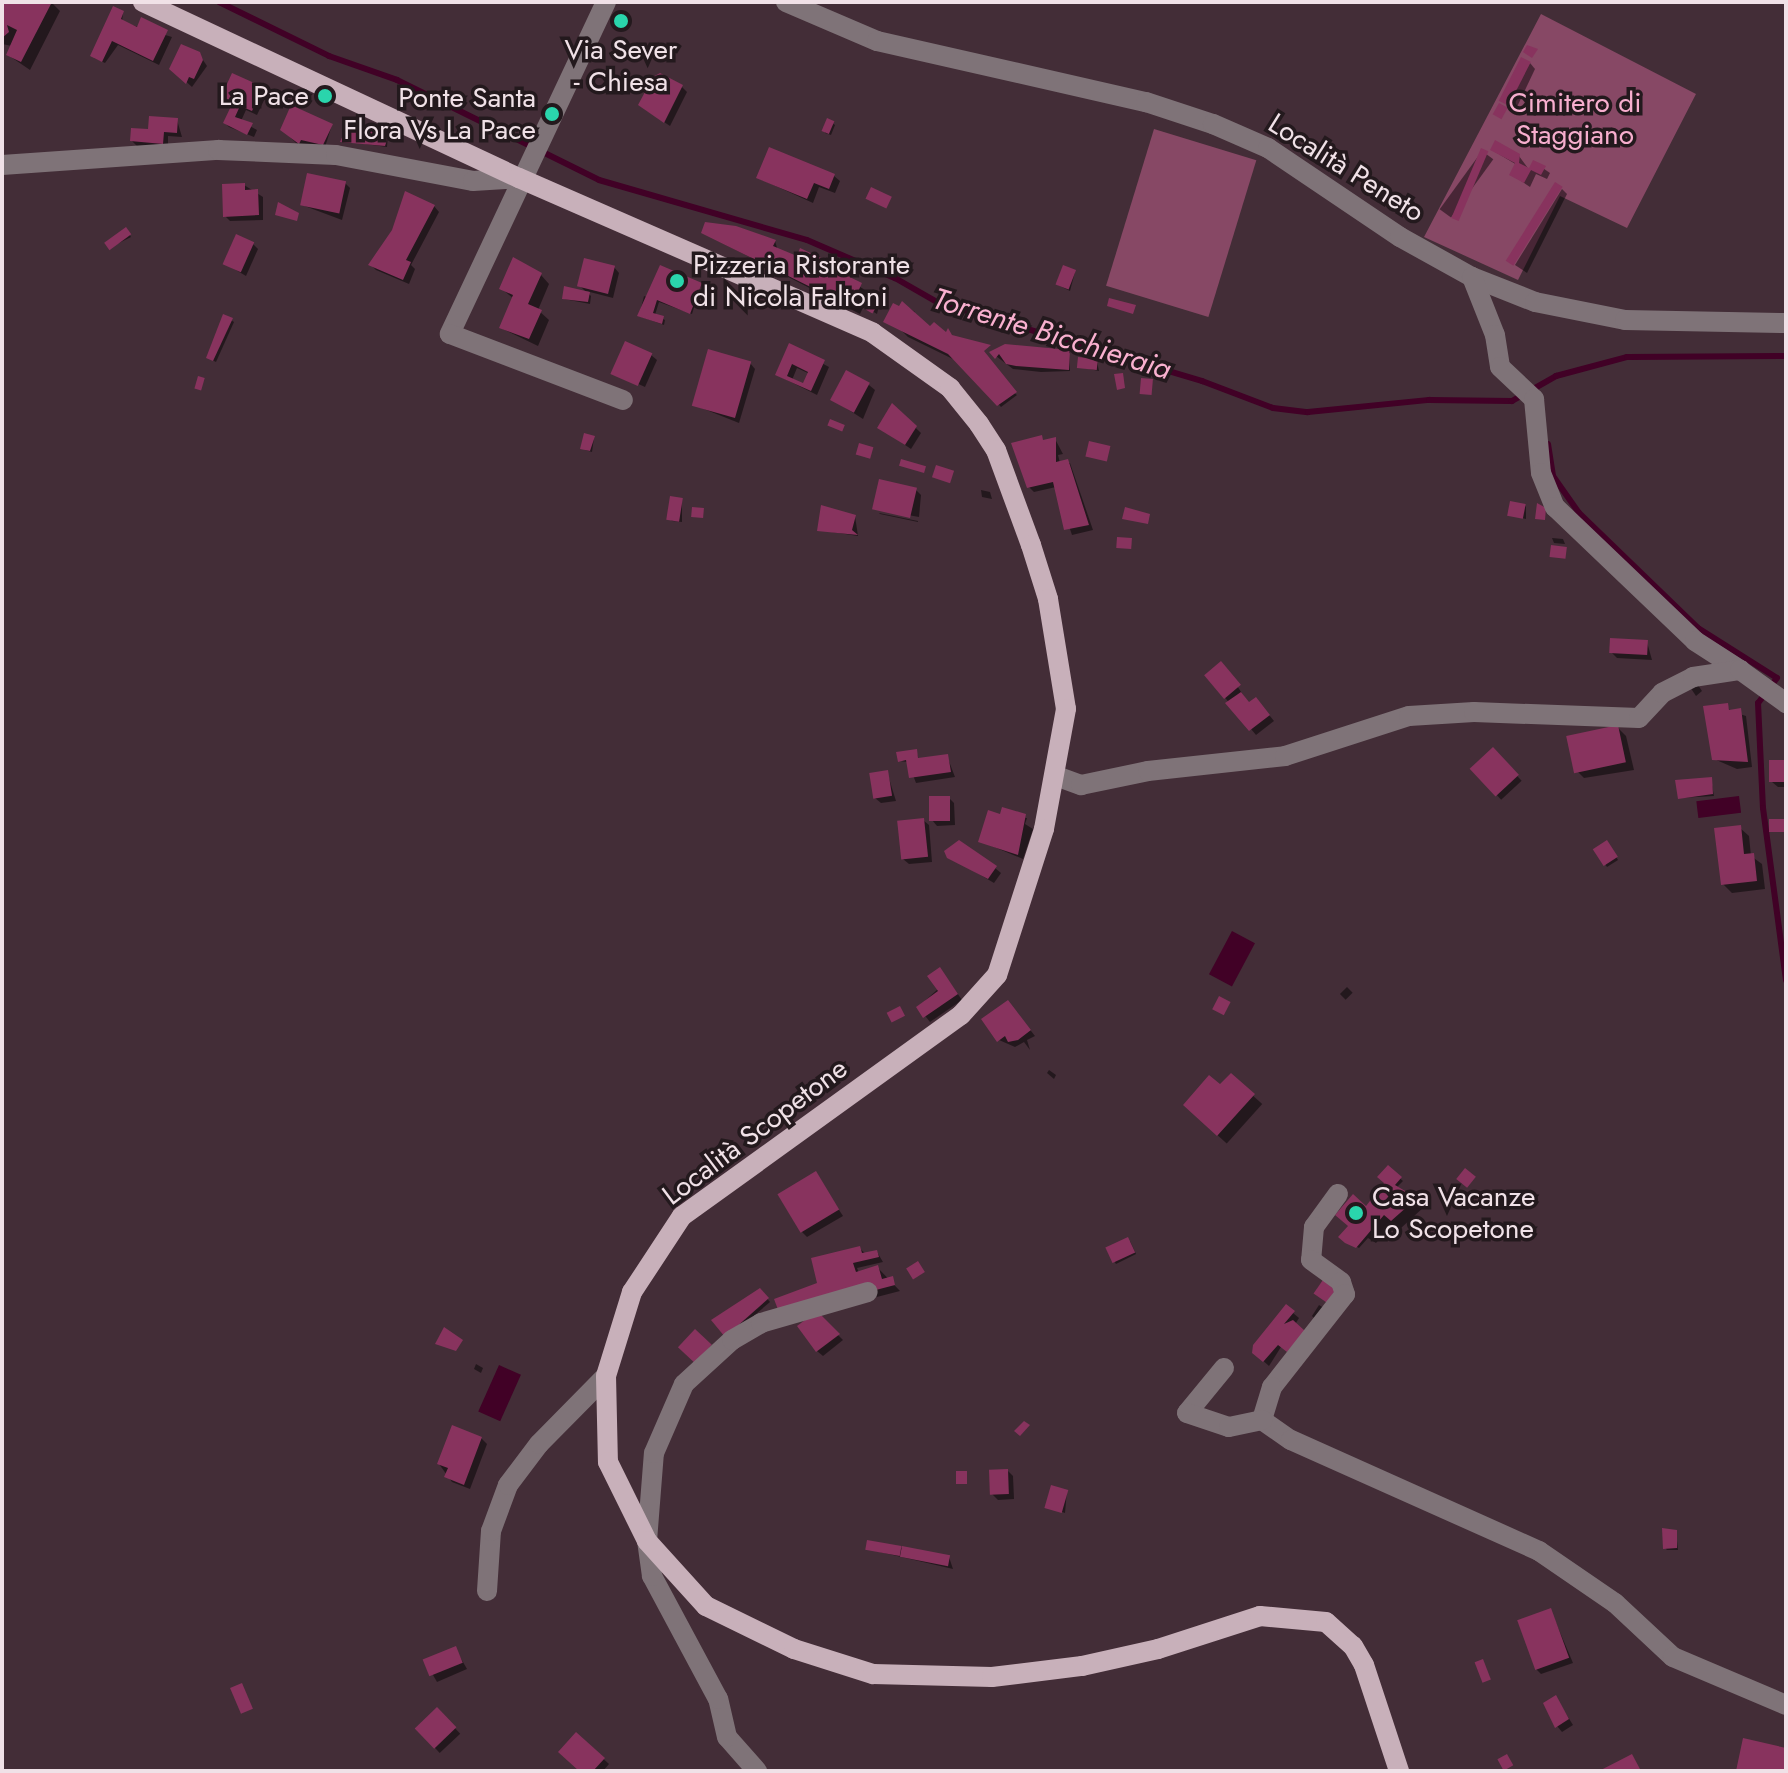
<!DOCTYPE html>
<html>
<head>
<meta charset="utf-8">
<style>
  body { margin:0 }
  #map { position:relative; width:1788px; height:1773px; overflow:hidden; background:#432d37; font-family:Jost,sans-serif }
  div>[style] { position:absolute }
  [style*='--x'] { left:calc(var(--x)*1px); top:calc(var(--y)*1px); width:calc(var(--w)*1px); rotate:calc(var(--a)*1deg) }
  .green>* { inset:0; background:#874865; transform-origin:0 0 }
  .water>* { inset:0; background:#410126; transform-origin:0 0 }
  .shadow>* { inset:0; background:#0007; transform-origin:0 0 }
  .stream>* { height:6px; margin:-3px; padding:0 3px; transform-origin:3px; border-radius:3px; background:#410126 }
  .building>* { inset:0; background:#88335e; transform-origin:0 0 }
  .minor>* { height:20px; margin:-10px; padding:0 10px; transform-origin:10px; border-radius:10px; background:#7f7378 }
  .major>* { height:20px; margin:-10px; padding:0 10px; transform-origin:10px; border-radius:10px; background:#c8b0ba }
  .dots>* { width:22px; height:22px; translate:-50% -50%; box-sizing:border-box; border:4px solid #23191d; border-radius:50% }
  span { translate:-50% -50%; white-space:nowrap; text-align:center; line-height:1.15; -webkit-text-stroke:7px #23191d; paint-order:stroke }
  .poi-label { font-size:28px; color:#f0e1e7 }
  .right { translate:-100% -50%; text-align:right }
  .left { translate:0 -50%; text-align:left }
  .park-label { font-size:28px; color:#f7aece }
  .street-label { font-size:28px; color:#f0e1e7 }
  .water-label { font-size:30px; color:#f9b0cf; font-style:italic }
  .frame { position:absolute; inset:0; border:4px solid #f0e1e7; pointer-events:none }
</style>
</head>
<body>
<div id="map">
  <div class="green">
    <i style="clip-path:polygon(1541px 14px,1696px 94px,1627px 228px,1560px 196px,1518px 280px,1424px 237px)"></i>
    <i style="left:1154px;top:129px;width:107px;height:164px;rotate:17deg"></i>
  </div>
  <div class="water">
    <i style="left:1739px;top:796px;width:17px;height:43px;rotate:83deg"></i>
    <i style="left:1232px;top:931px;width:26px;height:49px;rotate:28deg"></i>
    <i style="left:499px;top:1365px;width:24px;height:51px;rotate:24deg"></i>
  </div>
  <div class="shadow">
    <i style="clip-path:polygon(2px 2px,51px 2px,60px 11px,30px 70px,8px 55px,12px 46px,2px 44px)"></i>
    <i style="clip-path:polygon(123px 12px,122px 22px,172px 37px,159px 65px,118px 45px,105px 63px,94px 58px)"></i>
    <i style="clip-path:polygon(199px 54px,207px 66px,192px 87px,172px 69px)"></i>
    <i style="clip-path:polygon(1530px 63px,1535px 69px,1516px 109px,1503px 100px)"></i>
    <i style="clip-path:polygon(682px 87px,687px 92px,670px 126px,646px 110px)"></i>
    <i style="clip-path:polygon(262px 89px,267px 94px,257px 115px,246px 110px,241px 121px,257px 130px,254px 137px,229px 127px,225px 123px,234px 104px,223px 97px)"></i>
    <i style="clip-path:polygon(177px 120px,182px 137px,168px 136px,168px 149px,137px 146px,132px 141px)"></i>
    <i style="clip-path:polygon(828px 120px,835px 125px,831px 135px,825px 133px)"></i>
    <i style="clip-path:polygon(332px 125px,325px 147px,299px 146px,283px 130px)"></i>
    <i style="clip-path:polygon(388px 136px,387px 147px,343px 141px)"></i>
    <i style="clip-path:polygon(1492px 150px,1519px 156px,1530px 171px,1534px 162px,1550px 173px,1547px 179px,1536px 174px,1530px 187px,1512px 175px,1517px 165px)"></i>
    <i style="left:1482px;top:151px;width:14px;height:72px;rotate:36deg"></i>
    <i style="clip-path:polygon(834px 176px,840px 181px,835px 193px,819px 187px,813px 203px,758px 178px)"></i>
    <i style="clip-path:polygon(345px 183px,350px 188px,342px 220px,302px 205px)"></i>
    <i style="clip-path:polygon(244px 185px,263px 197px,263px 220px,230px 221px,225px 216px)"></i>
    <i style="clip-path:polygon(1562px 189px,1567px 194px,1527px 273px,1515px 265px)"></i>
    <i style="clip-path:polygon(434px 206px,439px 212px,411px 265px,415px 269px,409px 284px,376px 270px,371px 265px)"></i>
    <i style="clip-path:polygon(128px 232px,131px 237px,109px 248px,105px 243px)"></i>
    <i style="clip-path:polygon(703px 233px,775px 241px,778px 251px,798px 258px,801px 251px,870px 293px,860px 314px)"></i>
    <i style="clip-path:polygon(253px 244px,258px 249px,246px 276px,224px 263px)"></i>
    <i style="clip-path:polygon(614px 267px,619px 273px,613px 298px,586px 291px,591px 296px,590px 304px,564px 299px,587px 293px,579px 285px)"></i>
    <i style="clip-path:polygon(1075px 272px,1070px 291px,1058px 285px)"></i>
    <i style="clip-path:polygon(541px 275px,549px 284px,538px 310px,549px 320px,538px 346px,501px 328px,514px 299px,502px 289px)"></i>
    <i style="clip-path:polygon(701px 285px,692px 314px,659px 302px,655px 315px,665px 320px,664px 325px,639px 316px,644px 296px,656px 301px,649px 295px)"></i>
    <i style="clip-path:polygon(881px 298px,877px 314px,872px 311px)"></i>
    <i style="clip-path:polygon(903px 304px,915px 312px,912px 317px,1017px 395px,1001px 407px,959px 362px,908px 337px,901px 330px,908px 314px)"></i>
    <i style="clip-path:polygon(231px 320px,234px 322px,216px 362px,210px 359px)"></i>
    <i style="clip-path:polygon(evenodd,790px 346px,829px 367px,817px 395px,777px 375px,790px 346px,797px 368px,810px 374px,804px 386px,792px 380px,797px 368px)"></i>
    <i style="clip-path:polygon(1069px 352px,1070px 371px,1041px 372px,1013px 369px,992px 353px)"></i>
    <i style="clip-path:polygon(651px 355px,657px 360px,645px 387px,614px 373px)"></i>
    <i style="clip-path:polygon(1097px 361px,1099px 371px,1079px 367px)"></i>
    <i style="clip-path:polygon(750px 363px,755px 369px,739px 423px,694px 405px)"></i>
    <i style="clip-path:polygon(869px 385px,875px 390px,863px 419px,833px 400px)"></i>
    <i style="clip-path:polygon(893px 406px,921px 433px,911px 449px,880px 428px)"></i>
    <i style="clip-path:polygon(594px 438px,592px 452px,585px 450px,583px 448px)"></i>
    <i style="clip-path:polygon(1055px 439px,1063px 454px,1058px 455px,1060px 463px,1070px 463px,1093px 530px,1072px 535px,1056px 487px,1034px 492px,1029px 487px)"></i>
    <i style="clip-path:polygon(916px 490px,921px 495px,919px 517px,875px 509px)"></i>
    <i style="clip-path:polygon(981px 490px,990px 492px,992px 499px,982px 497px)"></i>
    <i style="clip-path:polygon(682px 500px,682px 522px,672px 521px,670px 519px)"></i>
    <i style="clip-path:polygon(1526px 506px,1526px 519px,1510px 515px)"></i>
    <i style="clip-path:polygon(879px 513px,918px 521px,918px 522px,880px 514px)"></i>
    <i style="clip-path:polygon(855px 516px,858px 536px,819px 530px)"></i>
    <i style="clip-path:polygon(1552px 538px,1563px 539px,1565px 544px,1554px 543px)"></i>
    <i style="clip-path:polygon(1647px 642px,1652px 660px,1617px 658px,1611px 652px)"></i>
    <i style="clip-path:polygon(1226px 669px,1249px 704px,1261px 705px,1274px 721px,1256px 735px,1207px 676px)"></i>
    <i style="clip-path:polygon(1698px 685px,1702px 691px,1696px 696px,1690px 687px)"></i>
    <i style="clip-path:polygon(1727px 705px,1730px 711px,1746px 716px,1752px 767px,1737px 769px,1714px 759px)"></i>
    <i style="clip-path:polygon(1617px 727px,1626px 736px,1634px 770px,1584px 778px,1575px 769px)"></i>
    <i style="left:1493px;top:750px;width:42px;height:28px;rotate:47deg"></i>
    <i style="clip-path:polygon(916px 751px,919px 760px,947px 756px,955px 777px,916px 783px,908px 762px,899px 761px)"></i>
    <i style="clip-path:polygon(1786px 762px,1786px 787px,1778px 787px,1772px 782px)"></i>
    <i style="clip-path:polygon(887px 772px,896px 801px,881px 803px,875px 798px)"></i>
    <i style="clip-path:polygon(1711px 780px,1714px 796px,1680px 798px)"></i>
    <i style="clip-path:polygon(949px 798px,954px 803px,955px 825px,937px 826px,932px 820px)"></i>
    <i style="clip-path:polygon(1001px 816px,1027px 818px,1025px 824px,1033px 829px,1023px 859px,980px 841px)"></i>
    <i style="clip-path:polygon(923px 820px,929px 825px,932px 862px,909px 864px,903px 859px)"></i>
    <i style="clip-path:polygon(1740px 828px,1749px 836px,1751px 856px,1762px 864px,1765px 889px,1732px 893px,1723px 884px)"></i>
    <i style="clip-path:polygon(1609px 845px,1618px 860px,1607px 867px,1595px 850px)"></i>
    <i style="clip-path:polygon(950px 857px,995px 868px,1001px 873px,994px 883px)"></i>
    <i style="clip-path:polygon(948px 980px,962px 1000px,930px 1022px,918px 1007px)"></i>
    <i style="left:1347px;top:987px;width:8px;height:10px;rotate:45deg"></i>
    <i style="clip-path:polygon(1013px 1008px,1035px 1036px,1027px 1040px,1030px 1050px,1024px 1042px,1015px 1047px,999px 1040px)"></i>
    <i style="clip-path:polygon(1049px 1070px,1056px 1075px,1054px 1079px,1047px 1073px)"></i>
    <i style="left:1231px;top:1076px;width:42px;height:53px;rotate:42deg"></i>
    <i style="clip-path:polygon(1388px 1168px,1403px 1181px,1396px 1188px,1424px 1207px,1401px 1228px,1394px 1222px,1376px 1243px,1368px 1238px,1359px 1248px,1343px 1239px,1388px 1181px)"></i>
    <i style="clip-path:polygon(815px 1173px,843px 1216px,807px 1237px,802px 1232px)"></i>
    <i style="clip-path:polygon(1130px 1241px,1136px 1254px,1116px 1264px,1114px 1261px)"></i>
    <i style="clip-path:polygon(859px 1248px,866px 1254px,877px 1252px,883px 1262px,857px 1268px,859px 1273px,878px 1268px,900px 1291px,788px 1320px)"></i>
    <i style="clip-path:polygon(760px 1290px,770px 1302px,728px 1338px)"></i>
    <i style="clip-path:polygon(1319px 1305px,1324px 1308px,1314px 1318px,1312px 1316px)"></i>
    <i style="clip-path:polygon(1286px 1307px,1299px 1318px,1269px 1366px,1260px 1358px)"></i>
    <i style="clip-path:polygon(817px 1314px,843px 1340px,823px 1356px,817px 1351px)"></i>
    <i style="clip-path:polygon(476px 1364px,483px 1368px,481px 1373px,474px 1369px)"></i>
    <i style="clip-path:polygon(481px 1438px,487px 1444px,470px 1489px,452px 1482px,439px 1464px)"></i>
    <i style="clip-path:polygon(1008px 1471px,1013px 1476px,1014px 1499px,998px 1500px,992px 1494px)"></i>
    <i style="clip-path:polygon(1067px 1491px,1065px 1513px,1048px 1507px)"></i>
    <i style="clip-path:polygon(1676px 1532px,1678px 1550px,1667px 1550px,1665px 1548px)"></i>
    <i style="clip-path:polygon(900px 1548px,949px 1557px,953px 1569px,867px 1549px)"></i>
    <i style="clip-path:polygon(1551px 1611px,1573px 1663px,1541px 1674px,1536px 1669px)"></i>
    <i style="clip-path:polygon(455px 1648px,467px 1669px,437px 1682px,425px 1661px)"></i>
    <i style="clip-path:polygon(1556px 1698px,1573px 1725px,1562px 1732px,1557px 1726px)"></i>
    <i style="left:437px;top:1709px;width:34px;height:28px;rotate:47deg"></i>
    <i style="clip-path:polygon(577px 1735px,609px 1764px,603px 1771px,581px 1771px)"></i>
  </div>
  <div class="stream">
    <i style="--x:219;--y:2;--w:123;--a:26.1"></i>
    <i style="--x:329;--y:56;--w:72;--a:19.4"></i>
    <i style="--x:397;--y:80;--w:225;--a:26.3"></i>
    <i style="--x:599;--y:180;--w:216;--a:16.1"></i>
    <i style="--x:807;--y:240;--w:96;--a:23.4"></i>
    <i style="--x:895;--y:278;--w:48;--a:29.7"></i>
    <i style="--x:937;--y:302;--w:277;--a:16.6"></i>
    <i style="--x:1202;--y:381;--w:76;--a:20.8"></i>
    <i style="--x:1273;--y:408;--w:35;--a:7"></i>
    <i style="--x:1308;--y:412;--w:122;--a:-5.7"></i>
    <i style="--x:1429;--y:400;--w:83;--a:0.7"></i>
    <i style="--x:1512;--y:401;--w:51;--a:-29.6"></i>
    <i style="--x:1556;--y:376;--w:73;--a:-15"></i>
    <i style="--x:1627;--y:357;--w:159;--a:-0.4"></i>
    <i style="--x:1548;--y:444;--w:32;--a:81"></i>
    <i style="--x:1553;--y:476;--w:45;--a:54.9"></i>
    <i style="--x:1579;--y:513;--w:165;--a:44"></i>
    <i style="--x:1698;--y:628;--w:93;--a:32.3"></i>
    <i style="--x:1777;--y:678;--w:31;--a:127"></i>
    <i style="--x:1758;--y:703;--w:105;--a:87.3"></i>
    <i style="--x:1763;--y:808;--w:174;--a:82.4"></i>
  </div>
  <div class="building">
    <i style="clip-path:polygon(2px 2px,52px 2px,21px 62px,6px 55px,17px 30px,7px 25px,9px 32px,2px 38px)"></i>
    <i style="clip-path:polygon(113px 6px,124px 11px,121px 19px,137px 27px,141px 17px,168px 30px,153px 61px,112px 41px,102px 62px,90px 56px)"></i>
    <i style="clip-path:polygon(181px 44px,200px 52px,203px 60px,194px 79px,189px 77px,186px 84px,169px 69px)"></i>
    <i style="clip-path:polygon(1527px 45px,1538px 49px,1532px 58px,1523px 52px)"></i>
    <i style="left:1521px;top:57px;width:11px;height:49px;rotate:27deg"></i>
    <i style="clip-path:polygon(232px 73px,263px 87px,252px 111px,240px 106px,235px 117px,253px 123px,247px 135px,223px 123px,233px 102px,221px 97px)"></i>
    <i style="clip-path:polygon(660px 73px,683px 85px,664px 123px,638px 105px,653px 77px)"></i>
    <i style="left:1499px;top:103px;width:10px;height:13px;rotate:29deg"></i>
    <i style="clip-path:polygon(291px 105px,333px 124px,323px 145px,301px 140px,299px 144px,280px 130px)"></i>
    <i style="clip-path:polygon(149px 116px,178px 118px,177px 133px,164px 132px,163px 144px,130px 141px,131px 128px,148px 129px)"></i>
    <i style="left:827px;top:118px;width:8px;height:14px;rotate:23deg"></i>
    <i style="clip-path:polygon(350px 119px,389px 134px,385px 146px,340px 142px)"></i>
    <i style="clip-path:polygon(1495px 140px,1520px 154px,1519px 163px,1529px 168px,1533px 160px,1546px 166px,1541px 175px,1531px 170px,1524px 183px,1509px 175px,1515px 163px,1490px 150px)"></i>
    <i style="clip-path:polygon(769px 147px,835px 174px,829px 189px,814px 183px,807px 199px,756px 178px)"></i>
    <i style="left:1481px;top:148px;width:8px;height:76px;rotate:23deg"></i>
    <i style="left:307px;top:173px;width:40px;height:33px;rotate:12deg"></i>
    <i style="left:1555px;top:182px;width:9px;height:93px;rotate:32deg"></i>
    <i style="clip-path:polygon(245px 183px,245px 190px,258px 189px,259px 215px,223px 217px,222px 184px)"></i>
    <i style="left:871px;top:187px;width:23px;height:13px;rotate:25deg"></i>
    <i style="clip-path:polygon(405px 191px,435px 205px,406px 260px,411px 262px,403px 280px,368px 265px,392px 230px)"></i>
    <i style="clip-path:polygon(278px 202px,299px 213px,297px 221px,275px 215px)"></i>
    <i style="clip-path:polygon(705px 222px,736px 226px,776px 240px,773px 246px,797px 256px,800px 248px,821px 258px,819px 262px,862px 283px,851px 307px,701px 233px)"></i>
    <i style="left:126px;top:227px;width:9px;height:27px;rotate:54deg"></i>
    <i style="left:236px;top:234px;width:20px;height:33px;rotate:24deg"></i>
    <i style="clip-path:polygon(513px 257px,542px 273px,528px 304px,542px 310px,529px 339px,499px 328px,513px 295px,499px 289px)"></i>
    <i style="left:584px;top:258px;width:32px;height:29px;rotate:14deg"></i>
    <i style="clip-path:polygon(660px 265px,702px 283px,690px 314px,657px 300px,653px 313px,664px 316px,662px 324px,637px 316px)"></i>
    <i style="left:1063px;top:265px;width:14px;height:21px;rotate:21deg"></i>
    <i style="clip-path:polygon(564px 286px,590px 292px,588px 302px,562px 299px)"></i>
    <i style="left:875px;top:293px;width:8px;height:19px;rotate:30deg"></i>
    <i style="clip-path:polygon(1109px 298px,1136px 305px,1133px 314px,1107px 306px)"></i>
    <i style="clip-path:polygon(902px 301px,930px 326px,934px 322px,946px 332px,948px 328px,952px 335px,991px 345px,984px 351px,1017px 392px,997px 406px,948px 354px,883px 322px,893px 303px,899px 306px)"></i>
    <i style="clip-path:polygon(223px 314px,233px 318px,213px 361px,206px 358px)"></i>
    <i style="left:625px;top:341px;width:30px;height:36px;rotate:24deg"></i>
    <i style="clip-path:polygon(evenodd,789px 343px,825px 360px,811px 391px,775px 375px,789px 343px,792px 364px,808px 372px,803px 383px,787px 376px,792px 364px)"></i>
    <i style="clip-path:polygon(1005px 344px,1070px 350px,1069px 370px,1016px 366px,1006px 364px,999px 354px,995px 359px,989px 352px)"></i>
    <i style="left:708px;top:349px;width:45px;height:59px;rotate:16deg"></i>
    <i style="left:1078px;top:357px;width:20px;height:11px;rotate:6deg"></i>
    <i style="left:846px;top:370px;width:27px;height:34px;rotate:28deg"></i>
    <i style="clip-path:polygon(1123px 373px,1125px 388px,1117px 390px,1114px 374px)"></i>
    <i style="left:198px;top:376px;width:7px;height:13px;rotate:16deg"></i>
    <i style="left:1141px;top:378px;width:12px;height:16px;rotate:5deg"></i>
    <i style="clip-path:polygon(892px 403px,917px 426px,905px 445px,877px 428px)"></i>
    <i style="left:830px;top:419px;width:16px;height:7px;rotate:22deg"></i>
    <i style="clip-path:polygon(584px 433px,595px 436px,590px 451px,580px 449px)"></i>
    <i style="clip-path:polygon(1042px 435px,1043px 440px,1056px 437px,1056px 462px,1068px 459px,1089px 525px,1064px 530px,1053px 482px,1027px 488px,1011px 443px)"></i>
    <i style="left:1089px;top:441px;width:22px;height:16px;rotate:13deg"></i>
    <i style="left:859px;top:443px;width:15px;height:12px;rotate:16deg"></i>
    <i style="left:901px;top:459px;width:26px;height:7px;rotate:16deg"></i>
    <i style="left:936px;top:465px;width:19px;height:13px;rotate:18deg"></i>
    <i style="left:879px;top:479px;width:39px;height:31px;rotate:13deg"></i>
    <i style="left:670px;top:496px;width:13px;height:24px;rotate:9deg"></i>
    <i style="left:1510px;top:501px;width:16px;height:15px;rotate:11deg"></i>
    <i style="clip-path:polygon(1537px 503px,1546px 508px,1545px 520px,1535px 519px)"></i>
    <i style="clip-path:polygon(821px 505px,856px 515px,852px 530px,858px 535px,817px 531px)"></i>
    <i style="left:692px;top:507px;width:12px;height:10px;rotate:5deg"></i>
    <i style="clip-path:polygon(1125px 507px,1150px 514px,1148px 524px,1122px 519px)"></i>
    <i style="left:1117px;top:537px;width:15px;height:11px;rotate:4deg"></i>
    <i style="left:1551px;top:545px;width:16px;height:12px;rotate:7deg"></i>
    <i style="left:1610px;top:638px;width:38px;height:15px;rotate:3deg"></i>
    <i style="left:1221px;top:661px;width:31px;height:22px;rotate:50deg"></i>
    <i style="clip-path:polygon(1241px 692px,1249px 702px,1256px 697px,1270px 715px,1249px 731px,1225px 703px)"></i>
    <i style="clip-path:polygon(1728px 703px,1729px 710px,1741px 708px,1748px 762px,1712px 760px,1703px 706px)"></i>
    <i style="left:1618px;top:725px;width:38px;height:53px;rotate:78deg"></i>
    <i style="left:1493px;top:747px;width:38px;height:32px;rotate:47deg"></i>
    <i style="clip-path:polygon(917px 749px,918px 758px,948px 754px,951px 772px,909px 778px,906px 760px,898px 762px,896px 752px)"></i>
    <i style="left:1786px;top:760px;width:22px;height:17px;rotate:90deg"></i>
    <i style="left:888px;top:770px;width:26px;height:19px;rotate:81deg"></i>
    <i style="clip-path:polygon(1712px 777px,1713px 794px,1678px 799px,1675px 780px)"></i>
    <i style="left:929px;top:796px;width:21px;height:25px"></i>
    <i style="clip-path:polygon(1002px 807px,1026px 814px,1018px 855px,978px 842px,988px 810px,1000px 814px)"></i>
    <i style="left:924px;top:818px;width:39px;height:27px;rotate:84deg"></i>
    <i style="left:1786px;top:819px;width:13px;height:17px;rotate:90deg"></i>
    <i style="clip-path:polygon(1741px 825px,1744px 854px,1754px 853px,1757px 881px,1721px 885px,1714px 828px)"></i>
    <i style="clip-path:polygon(959px 840px,997px 866px,988px 879px,947px 858px,944px 851px)"></i>
    <i style="left:1607px;top:840px;width:20px;height:17px;rotate:57deg"></i>
    <i style="clip-path:polygon(940px 967px,958px 994px,923px 1018px,916px 1007px,938px 991px,927px 976px)"></i>
    <i style="left:1219px;top:996px;width:13px;height:15px;rotate:27deg"></i>
    <i style="clip-path:polygon(1008px 1000px,1031px 1030px,1018px 1040px,1008px 1042px,1005px 1036px,997px 1042px,981px 1019px)"></i>
    <i style="left:900px;top:1006px;width:11px;height:15px;rotate:63deg"></i>
    <i style="clip-path:polygon(1231px 1073px,1255px 1094px,1217px 1136px,1183px 1105px,1209px 1075px,1220px 1084px)"></i>
    <i style="clip-path:polygon(1388px 1165px,1402px 1177px,1395px 1185px,1417px 1198px,1391px 1221px,1384px 1215px,1356px 1248px,1345px 1243px,1338px 1237px,1348px 1226px,1335px 1215px,1353px 1194px,1366px 1206px,1384px 1183px,1377px 1177px)"></i>
    <i style="left:1465px;top:1168px;width:14px;height:14px;rotate:39deg"></i>
    <i style="left:816px;top:1171px;width:45px;height:45px;rotate:59deg"></i>
    <i style="left:1128px;top:1237px;width:17px;height:25px;rotate:65deg"></i>
    <i style="clip-path:polygon(860px 1246px,862px 1253px,877px 1250px,879px 1257px,853px 1263px,856px 1272px,878px 1265px,882px 1279px,893px 1276px,895px 1285px,780px 1315px,774px 1299px,817px 1283px,811px 1258px)"></i>
    <i style="left:918px;top:1261px;width:13px;height:14px;rotate:58deg"></i>
    <i style="left:1325px;top:1277px;width:16px;height:20px;rotate:35deg"></i>
    <i style="clip-path:polygon(760px 1288px,769px 1298px,725px 1337px,711px 1320px)"></i>
    <i style="clip-path:polygon(1286px 1304px,1295px 1311px,1284px 1324px,1293px 1320px,1305px 1331px,1287px 1352px,1278px 1345px,1263px 1362px,1252px 1353px,1253px 1345px)"></i>
    <i style="clip-path:polygon(817px 1311px,840px 1334px,816px 1352px,797px 1326px)"></i>
    <i style="clip-path:polygon(444px 1327px,463px 1340px,456px 1351px,435px 1344px)"></i>
    <i style="left:695px;top:1329px;width:23px;height:25px;rotate:43deg"></i>
    <i style="clip-path:polygon(1024px 1421px,1030px 1425px,1020px 1436px,1014px 1431px)"></i>
    <i style="clip-path:polygon(452px 1425px,482px 1437px,464px 1485px,444px 1477px,448px 1468px,437px 1464px)"></i>
    <i style="left:1008px;top:1469px;width:25px;height:19px;rotate:88deg"></i>
    <i style="left:956px;top:1471px;width:11px;height:13px"></i>
    <i style="left:1051px;top:1485px;width:18px;height:24px;rotate:16deg"></i>
    <i style="clip-path:polygon(1662px 1528px,1677px 1530px,1677px 1548px,1663px 1549px)"></i>
    <i style="left:867px;top:1540px;width:35px;height:10px;rotate:10deg"></i>
    <i style="left:902px;top:1546px;width:49px;height:11px;rotate:11deg"></i>
    <i style="left:1551px;top:1608px;width:53px;height:36px;rotate:70deg"></i>
    <i style="left:456px;top:1646px;width:18px;height:36px;rotate:68deg"></i>
    <i style="left:1483px;top:1659px;width:22px;height:9px;rotate:69deg"></i>
    <i style="left:242px;top:1683px;width:28px;height:13px;rotate:67deg"></i>
    <i style="clip-path:polygon(1556px 1695px,1569px 1719px,1555px 1728px,1543px 1703px)"></i>
    <i style="left:437px;top:1707px;width:28px;height:31px;rotate:46deg"></i>
    <i style="clip-path:polygon(576px 1732px,605px 1758px,593px 1771px,579px 1771px,558px 1752px)"></i>
    <i style="clip-path:polygon(1743px 1738px,1786px 1748px,1786px 1771px,1736px 1771px)"></i>
    <i style="left:1507px;top:1754px;width:13px;height:11px;rotate:61deg"></i>
    <i style="clip-path:polygon(1632px 1754px,1641px 1771px,1599px 1771px)"></i>
  </div>
  <div class="minor">
    <i style="--x:606;--y:2;--w:367;--a:115.2"></i>
    <i style="--x:450;--y:334;--w:185;--a:20.9"></i>
    <i style="--x:786;--y:2;--w:99;--a:23.2"></i>
    <i style="--x:877;--y:41;--w:276;--a:12.8"></i>
    <i style="--x:1146;--y:102;--w:71;--a:18.2"></i>
    <i style="--x:1213;--y:124;--w:60;--a:23.6"></i>
    <i style="--x:1268;--y:148;--w:159;--a:34"></i>
    <i style="--x:1400;--y:237;--w:82;--a:29.1"></i>
    <i style="--x:1472;--y:277;--w:68;--a:21.6"></i>
    <i style="--x:1535;--y:302;--w:92;--a:11.3"></i>
    <i style="--x:1625;--y:320;--w:161;--a:1.1"></i>
    <i style="--x:2;--y:165;--w:217;--a:-4"></i>
    <i style="--x:218;--y:150;--w:118;--a:2.4"></i>
    <i style="--x:336;--y:155;--w:139;--a:10.7"></i>
    <i style="--x:473;--y:181;--w:46;--a:-3.7"></i>
    <i style="--x:1472;--y:277;--w:62;--a:68.4"></i>
    <i style="--x:1495;--y:335;--w:32;--a:81"></i>
    <i style="--x:1500;--y:367;--w:47;--a:43.3"></i>
    <i style="--x:1534;--y:399;--w:74;--a:84.6"></i>
    <i style="--x:1541;--y:473;--w:37;--a:68"></i>
    <i style="--x:1555;--y:507;--w:194;--a:43.7"></i>
    <i style="--x:1695;--y:641;--w:54;--a:32.8"></i>
    <i style="--x:1056;--y:776;--w:27;--a:20"></i>
    <i style="--x:1081;--y:785;--w:68;--a:-11.8"></i>
    <i style="--x:1148;--y:771;--w:138;--a:-6.2"></i>
    <i style="--x:1285;--y:756;--w:130;--a:-17.9"></i>
    <i style="--x:1409;--y:716;--w:65;--a:-3.5"></i>
    <i style="--x:1474;--y:712;--w:165;--a:2.1"></i>
    <i style="--x:1639;--y:718;--w:34;--a:-47"></i>
    <i style="--x:1662;--y:693;--w:35;--a:-27"></i>
    <i style="--x:1693;--y:677;--w:48;--a:-8.5"></i>
    <i style="--x:1740;--y:670;--w:57;--a:35.7"></i>
    <i style="--x:1338;--y:1194;--w:41;--a:126"></i>
    <i style="--x:1314;--y:1227;--w:33;--a:95"></i>
    <i style="--x:1311;--y:1260;--w:37;--a:36"></i>
    <i style="--x:1341;--y:1282;--w:13;--a:72"></i>
    <i style="--x:1345;--y:1294;--w:118;--a:128.1"></i>
    <i style="--x:1272;--y:1387;--w:34;--a:107"></i>
    <i style="--x:1262;--y:1420;--w:35;--a:35"></i>
    <i style="--x:1291;--y:1440;--w:272;--a:24.1"></i>
    <i style="--x:1539;--y:1551;--w:92;--a:34.4"></i>
    <i style="--x:1615;--y:1603;--w:79;--a:43"></i>
    <i style="--x:1673;--y:1657;--w:123;--a:23"></i>
    <i style="--x:1224;--y:1368;--w:58;--a:129.4"></i>
    <i style="--x:1187;--y:1413;--w:44;--a:18.4"></i>
    <i style="--x:1229;--y:1427;--w:34;--a:-12"></i>
    <i style="--x:487;--y:1591;--w:60;--a:-86.2"></i>
    <i style="--x:491;--y:1531;--w:49;--a:-69.7"></i>
    <i style="--x:508;--y:1485;--w:51;--a:-52.9"></i>
    <i style="--x:539;--y:1444;--w:95;--a:-45.4"></i>
    <i style="--x:757;--y:1771;--w:45;--a:-131.4"></i>
    <i style="--x:727;--y:1737;--w:39;--a:-103"></i>
    <i style="--x:718;--y:1699;--w:140;--a:-118.2"></i>
    <i style="--x:652;--y:1576;--w:35;--a:-98"></i>
    <i style="--x:647;--y:1541;--w:88;--a:-85.5"></i>
    <i style="--x:654;--y:1453;--w:75;--a:-66.5"></i>
    <i style="--x:684;--y:1384;--w:65;--a:-42.5"></i>
    <i style="--x:732;--y:1340;--w:34;--a:-30"></i>
    <i style="--x:761;--y:1323;--w:111;--a:-16.2"></i>
  </div>
  <div class="major">
    <i style="--x:143;--y:2;--w:415;--a:25.1"></i>
    <i style="--x:519;--y:178;--w:386;--a:23.6"></i>
    <i style="--x:873;--y:333;--w:95;--a:35.5"></i>
    <i style="--x:950;--y:388;--w:46;--a:51.1"></i>
    <i style="--x:979;--y:424;--w:31;--a:57"></i>
    <i style="--x:996;--y:450;--w:101;--a:69.8"></i>
    <i style="--x:1031;--y:545;--w:57;--a:72.5"></i>
    <i style="--x:1048;--y:599;--w:111;--a:80.7"></i>
    <i style="--x:1066;--y:709;--w:122;--a:100.4"></i>
    <i style="--x:1044;--y:829;--w:153;--a:107.8"></i>
    <i style="--x:997;--y:975;--w:54;--a:132"></i>
    <i style="--x:961;--y:1015;--w:344;--a:144.2"></i>
    <i style="--x:682;--y:1216;--w:91;--a:123.3"></i>
    <i style="--x:632;--y:1292;--w:88;--a:107.2"></i>
    <i style="--x:606;--y:1376;--w:86;--a:88.7"></i>
    <i style="--x:608;--y:1462;--w:88;--a:63.7"></i>
    <i style="--x:647;--y:1541;--w:88;--a:47.8"></i>
    <i style="--x:706;--y:1606;--w:98;--a:26"></i>
    <i style="--x:794;--y:1649;--w:83;--a:17.6"></i>
    <i style="--x:873;--y:1674;--w:119;--a:1.4"></i>
    <i style="--x:992;--y:1677;--w:91;--a:-7"></i>
    <i style="--x:1082;--y:1666;--w:78;--a:-12.6"></i>
    <i style="--x:1158;--y:1649;--w:107;--a:-17.9"></i>
    <i style="--x:1260;--y:1616;--w:66;--a:5.2"></i>
    <i style="--x:1326;--y:1622;--w:36;--a:42"></i>
    <i style="--x:1353;--y:1646;--w:22;--a:60"></i>
    <i style="--x:1364;--y:1665;--w:112;--a:71.7"></i>
  </div>
  <div class="dots">
    <i style="left:621px;top:21px;background:#2ad5ac"></i>
    <i style="left:325px;top:96px;background:#2ad5ac"></i>
    <i style="left:552px;top:114px;background:#2ad5ac"></i>
    <i style="left:677px;top:281px;background:#2ad5ac"></i>
    <i style="left:1356px;top:1213px;background:#2ad5ac"></i>
  </div>
  <div class="poi-label">
    <span style="left:621px;top:66px">Via Sever<br>- Chiesa</span>
    <span class="right" style="left:309px;top:96px">La Pace</span>
    <span class="right" style="left:536px;top:114px">Ponte Santa<br>Flora Vs La Pace</span>
    <span class="left" style="left:693px;top:281px">Pizzeria Ristorante<br>di Nicola Faltoni</span>
    <span class="left" style="left:1372px;top:1213px">Casa Vacanze<br>Lo Scopetone</span>
  </div>
  <div class="park-label">
    <span style="left:1575px;top:119px">Cimitero di<br>Staggiano</span>
  </div>
  <div class="street-label">
    <span style="left:1346px;top:168px;rotate:32deg">Località Peneto</span>
    <span style="left:755px;top:1132px;rotate:-37deg">Località Scopetone</span>
  </div>
  <div class="water-label">
    <span style="left:1052px;top:334px;rotate:17deg">Torrente Bicchieraia</span>
  </div>
  <div class="frame"></div>
</div>
</body>
</html>
